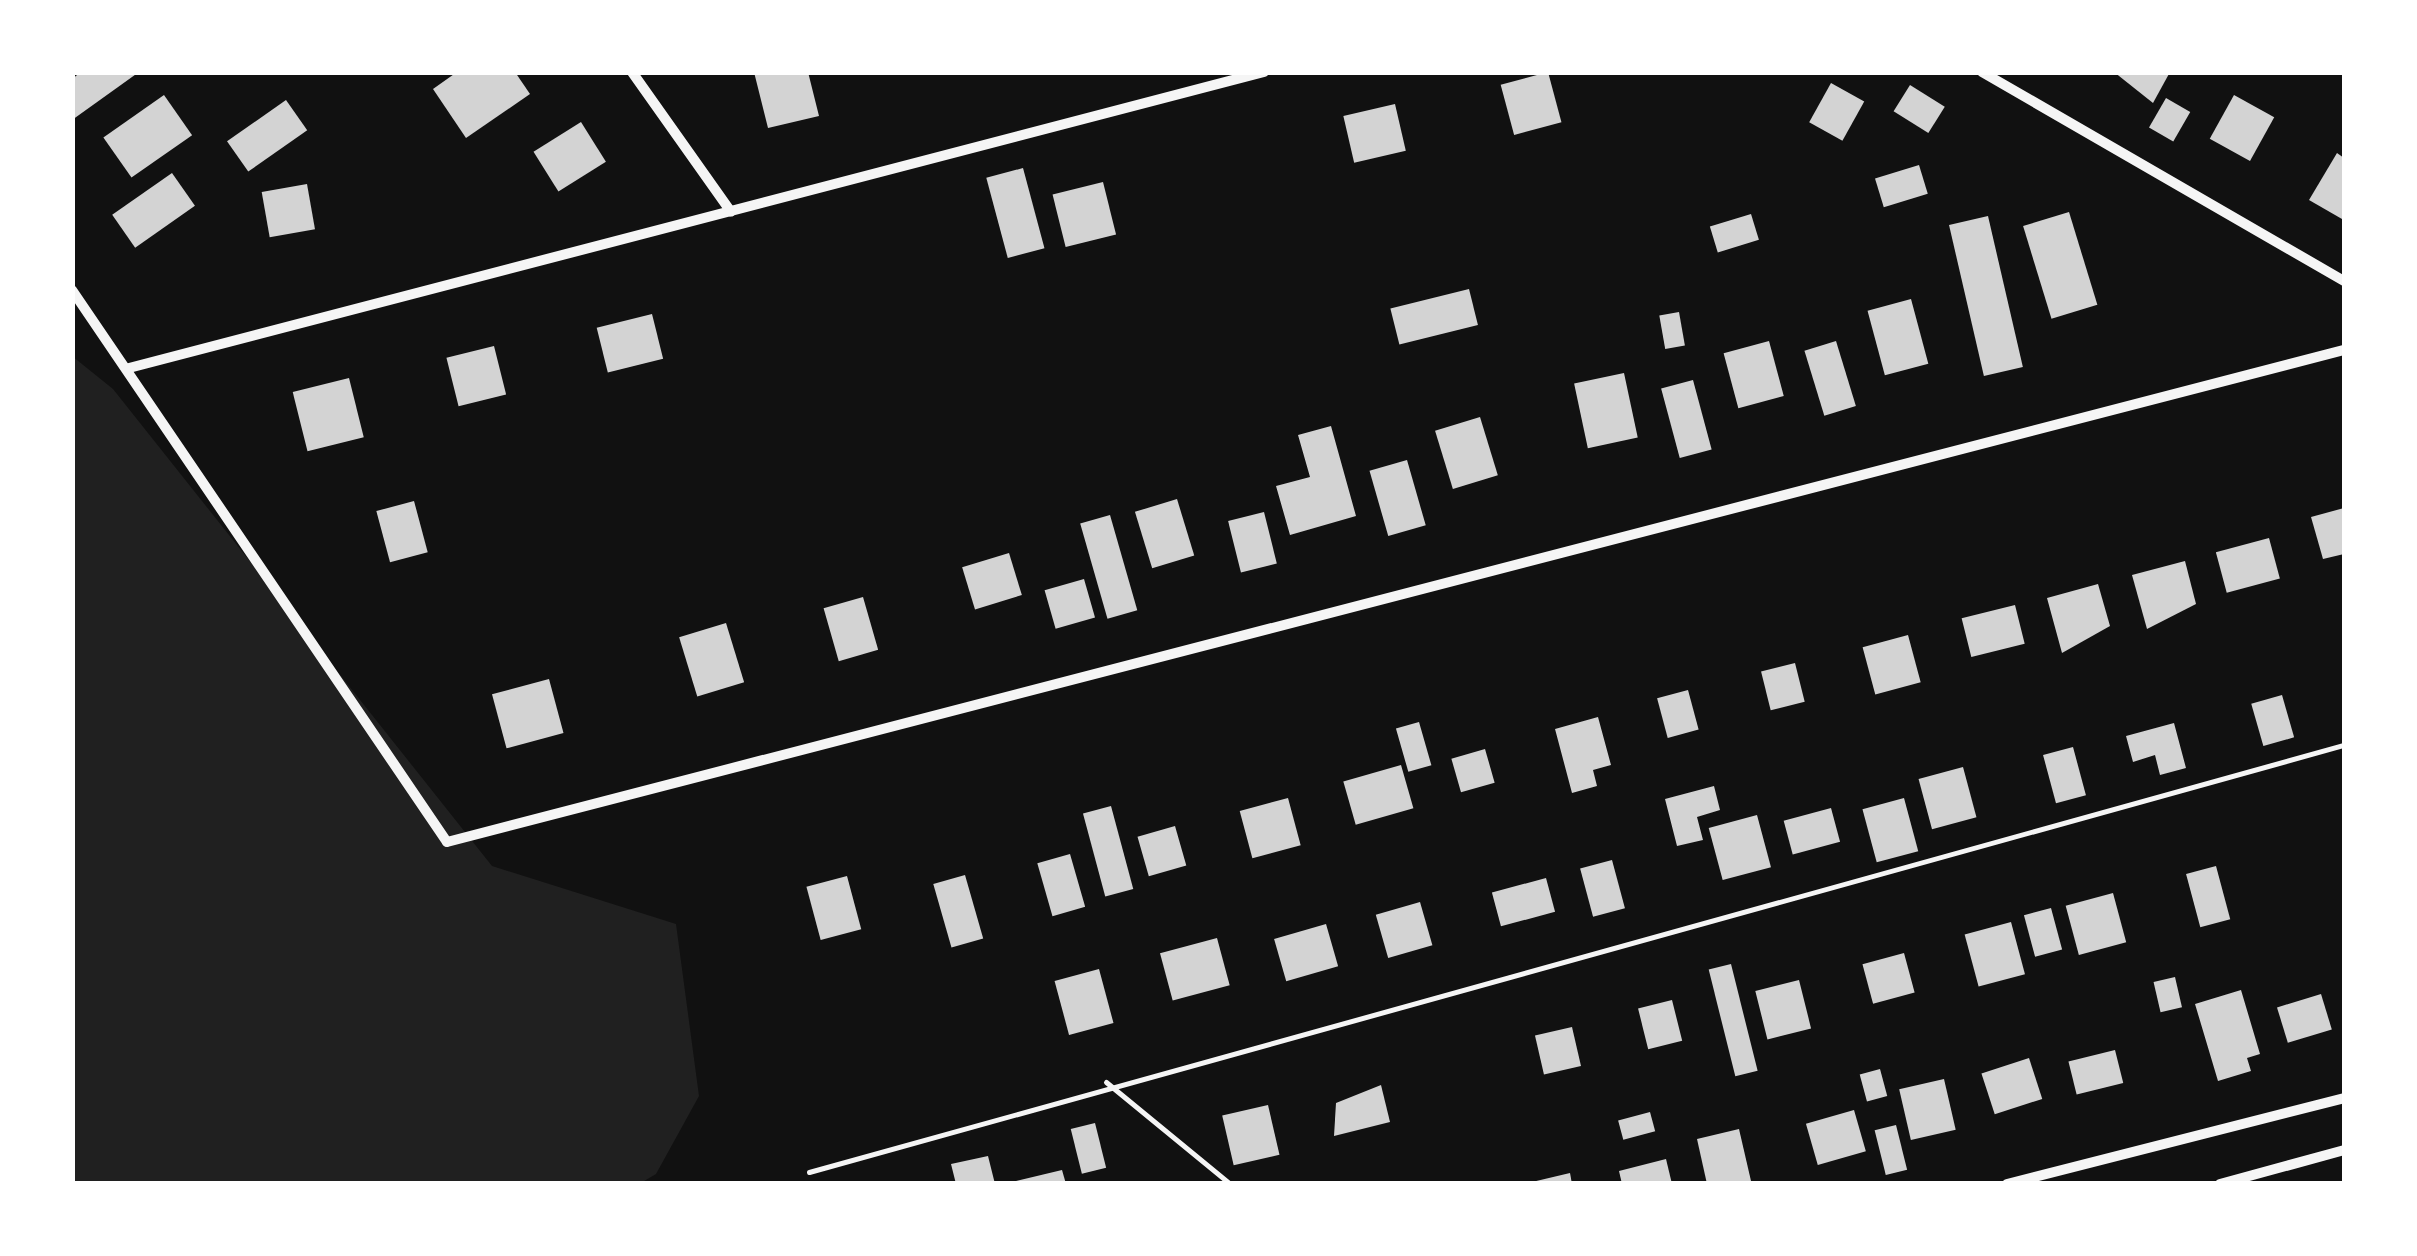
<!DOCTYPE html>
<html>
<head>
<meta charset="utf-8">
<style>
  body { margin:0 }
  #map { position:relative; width:2417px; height:1256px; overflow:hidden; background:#111; font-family:Barlow,sans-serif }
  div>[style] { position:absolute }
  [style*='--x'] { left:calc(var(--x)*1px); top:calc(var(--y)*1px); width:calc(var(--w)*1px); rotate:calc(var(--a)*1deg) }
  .green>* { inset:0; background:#202020 }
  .building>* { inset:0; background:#d3d3d3; transform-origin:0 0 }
  .path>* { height:5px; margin:-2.5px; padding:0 2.5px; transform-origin:2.5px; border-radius:2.5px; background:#f5f5f5 }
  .minor>* { height:10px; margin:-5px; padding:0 5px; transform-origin:5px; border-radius:5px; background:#f5f5f5 }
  span { translate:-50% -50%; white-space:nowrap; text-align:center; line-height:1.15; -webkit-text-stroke:8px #fff; paint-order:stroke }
  .frame { position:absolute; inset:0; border:75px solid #fff; pointer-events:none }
</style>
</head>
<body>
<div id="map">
  <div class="green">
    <i style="clip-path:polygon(72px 356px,113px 389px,492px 866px,676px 924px,699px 1096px,656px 1174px,639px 1184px,73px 1183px)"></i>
  </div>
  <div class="building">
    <i style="clip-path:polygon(81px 72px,139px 72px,72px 120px,72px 79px)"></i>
    <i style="clip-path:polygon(457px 72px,515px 72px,530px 94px,466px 138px,433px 89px)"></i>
    <i style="clip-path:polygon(754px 72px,808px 72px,819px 116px,768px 128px)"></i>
    <i style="left:1548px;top:72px;width:52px;height:49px;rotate:75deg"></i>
    <i style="clip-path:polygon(2114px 72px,2170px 72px,2153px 103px)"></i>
    <i style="left:1831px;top:83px;width:38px;height:45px;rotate:29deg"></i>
    <i style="left:1910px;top:85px;width:41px;height:31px;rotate:32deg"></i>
    <i style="left:164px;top:95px;width:49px;height:74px;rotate:55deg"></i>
    <i style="left:2234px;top:95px;width:46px;height:50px;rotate:29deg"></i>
    <i style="left:2166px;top:98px;width:28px;height:34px;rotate:30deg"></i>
    <i style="left:286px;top:100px;width:37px;height:72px;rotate:55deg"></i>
    <i style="left:1395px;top:104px;width:48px;height:53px;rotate:77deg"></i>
    <i style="left:581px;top:122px;width:47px;height:56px;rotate:58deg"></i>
    <i style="clip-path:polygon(2337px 153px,2344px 158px,2342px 219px,2309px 200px)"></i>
    <i style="left:1919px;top:165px;width:30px;height:46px;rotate:73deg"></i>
    <i style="left:1023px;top:168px;width:83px;height:38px;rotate:75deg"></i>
    <i style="left:172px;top:173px;width:40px;height:73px;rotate:55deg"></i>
    <i style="left:1103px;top:182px;width:54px;height:52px;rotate:76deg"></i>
    <i style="left:307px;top:184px;width:46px;height:46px;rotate:80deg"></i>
    <i style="left:2069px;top:212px;width:97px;height:48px;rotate:73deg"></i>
    <i style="left:1751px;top:214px;width:27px;height:43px;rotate:73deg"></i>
    <i style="left:1988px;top:216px;width:155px;height:40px;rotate:77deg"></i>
    <i style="left:1469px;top:289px;width:37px;height:81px;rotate:76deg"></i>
    <i style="left:1911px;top:299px;width:67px;height:45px;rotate:75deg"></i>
    <i style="left:1679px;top:312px;width:34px;height:20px;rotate:80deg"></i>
    <i style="left:652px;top:314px;width:46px;height:57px;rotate:76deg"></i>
    <i style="left:1769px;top:341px;width:57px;height:47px;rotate:75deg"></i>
    <i style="left:1836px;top:341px;width:68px;height:33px;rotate:73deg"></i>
    <i style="left:494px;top:346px;width:50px;height:49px;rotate:76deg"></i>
    <i style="left:1624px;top:373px;width:66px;height:51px;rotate:78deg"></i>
    <i style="left:349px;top:378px;width:61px;height:58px;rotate:76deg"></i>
    <i style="left:1693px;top:380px;width:72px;height:33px;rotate:75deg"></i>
    <i style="left:1480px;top:417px;width:61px;height:47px;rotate:73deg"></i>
    <i style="clip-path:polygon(1331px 426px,1356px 516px,1290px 535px,1276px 486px,1310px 477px,1298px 435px)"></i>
    <i style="left:1407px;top:460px;width:68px;height:39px;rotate:74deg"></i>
    <i style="left:1177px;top:499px;width:59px;height:44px;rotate:73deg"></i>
    <i style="left:414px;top:501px;width:53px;height:39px;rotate:75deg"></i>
    <i style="clip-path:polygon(2344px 508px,2344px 554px,2323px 559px,2311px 517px)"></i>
    <i style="left:1264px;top:512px;width:53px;height:37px;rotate:76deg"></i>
    <i style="left:1110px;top:515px;width:99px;height:31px;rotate:74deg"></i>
    <i style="left:2269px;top:538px;width:42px;height:55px;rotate:75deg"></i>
    <i style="left:1009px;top:553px;width:44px;height:49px;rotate:73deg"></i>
    <i style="clip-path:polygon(2185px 561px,2196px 604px,2147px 629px,2132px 575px)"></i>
    <i style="left:1084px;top:579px;width:40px;height:41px;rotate:74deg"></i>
    <i style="clip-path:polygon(2098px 584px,2110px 626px,2062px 653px,2047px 598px)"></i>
    <i style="left:863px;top:597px;width:55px;height:41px;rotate:74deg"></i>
    <i style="left:2015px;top:605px;width:40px;height:55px;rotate:76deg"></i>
    <i style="left:726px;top:623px;width:62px;height:49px;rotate:73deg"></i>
    <i style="left:1908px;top:635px;width:49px;height:47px;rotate:75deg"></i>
    <i style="left:1795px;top:663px;width:40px;height:35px;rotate:76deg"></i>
    <i style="left:549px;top:679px;width:56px;height:59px;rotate:75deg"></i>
    <i style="left:1688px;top:690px;width:41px;height:32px;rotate:75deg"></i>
    <i style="left:2282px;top:695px;width:44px;height:32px;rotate:74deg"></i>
    <i style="clip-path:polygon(1598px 717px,1611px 765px,1593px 770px,1597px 786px,1572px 793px,1555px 729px)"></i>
    <i style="left:1419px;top:722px;width:45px;height:24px;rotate:74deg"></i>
    <i style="clip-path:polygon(2174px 723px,2186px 768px,2160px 775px,2155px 755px,2133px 762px,2126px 736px)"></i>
    <i style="left:2073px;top:747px;width:50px;height:31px;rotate:75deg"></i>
    <i style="left:1485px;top:749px;width:35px;height:35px;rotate:74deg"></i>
    <i style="left:1401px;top:765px;width:45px;height:60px;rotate:74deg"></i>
    <i style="left:1963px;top:767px;width:52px;height:46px;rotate:75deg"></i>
    <i style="clip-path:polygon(1714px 786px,1720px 810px,1697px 817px,1703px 840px,1677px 846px,1665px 799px)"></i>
    <i style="left:1288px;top:798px;width:49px;height:50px;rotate:75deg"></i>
    <i style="left:1904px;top:798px;width:55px;height:43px;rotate:75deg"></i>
    <i style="left:1111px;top:806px;width:86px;height:29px;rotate:75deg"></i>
    <i style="left:1831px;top:808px;width:35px;height:49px;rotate:75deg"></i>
    <i style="left:1757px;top:815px;width:54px;height:50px;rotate:75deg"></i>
    <i style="left:1175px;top:826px;width:41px;height:39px;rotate:74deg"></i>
    <i style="left:1070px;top:854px;width:55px;height:34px;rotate:74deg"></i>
    <i style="left:1612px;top:860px;width:50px;height:33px;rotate:75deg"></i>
    <i style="left:2216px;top:866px;width:55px;height:31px;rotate:75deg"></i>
    <i style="left:965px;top:875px;width:66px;height:33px;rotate:74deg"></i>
    <i style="left:847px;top:876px;width:55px;height:42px;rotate:75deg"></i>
    <i style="left:1546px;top:878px;width:35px;height:56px;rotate:75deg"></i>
    <i style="left:2113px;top:893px;width:51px;height:49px;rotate:75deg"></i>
    <i style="left:1420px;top:902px;width:45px;height:46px;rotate:74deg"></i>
    <i style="left:2051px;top:908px;width:43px;height:28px;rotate:75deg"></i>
    <i style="left:2011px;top:922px;width:54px;height:48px;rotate:75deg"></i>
    <i style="left:1326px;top:924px;width:44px;height:54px;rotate:74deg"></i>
    <i style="left:1217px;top:938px;width:49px;height:59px;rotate:75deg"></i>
    <i style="left:1904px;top:953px;width:41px;height:43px;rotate:75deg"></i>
    <i style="left:1731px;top:964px;width:110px;height:23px;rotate:76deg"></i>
    <i style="left:1099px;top:969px;width:56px;height:46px;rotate:75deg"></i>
    <i style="left:2175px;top:977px;width:31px;height:22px;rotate:77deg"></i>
    <i style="left:1799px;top:980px;width:50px;height:45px;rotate:76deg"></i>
    <i style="clip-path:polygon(2241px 990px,2260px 1054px,2247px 1058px,2251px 1071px,2218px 1081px,2195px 1004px)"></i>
    <i style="left:2321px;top:994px;width:37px;height:46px;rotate:73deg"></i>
    <i style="left:1672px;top:1000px;width:42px;height:35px;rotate:76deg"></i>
    <i style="left:1572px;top:1027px;width:40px;height:38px;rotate:77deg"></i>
    <i style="left:2115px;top:1050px;width:34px;height:48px;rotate:76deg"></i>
    <i style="left:2029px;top:1058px;width:43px;height:50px;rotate:72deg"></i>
    <i style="left:1880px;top:1069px;width:28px;height:21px;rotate:75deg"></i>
    <i style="left:1944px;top:1079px;width:52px;height:46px;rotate:77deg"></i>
    <i style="clip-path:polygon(1381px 1085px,1390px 1122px,1334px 1136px,1336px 1103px)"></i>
    <i style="left:1268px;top:1105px;width:51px;height:47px;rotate:77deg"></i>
    <i style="left:1854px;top:1110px;width:43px;height:50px;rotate:74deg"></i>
    <i style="left:1650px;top:1112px;width:20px;height:33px;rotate:75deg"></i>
    <i style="left:1095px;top:1123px;width:46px;height:25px;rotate:76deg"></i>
    <i style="left:1896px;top:1125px;width:46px;height:22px;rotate:76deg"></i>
    <i style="clip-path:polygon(1739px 1129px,1751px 1181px,1707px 1184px,1697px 1139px)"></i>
    <i style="clip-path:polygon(988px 1156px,995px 1184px,956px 1184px,951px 1164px)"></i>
    <i style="clip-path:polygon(1666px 1159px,1672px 1184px,1622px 1184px,1619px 1171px)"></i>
    <i style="clip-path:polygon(1062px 1170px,1066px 1184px,1012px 1184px,1012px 1182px)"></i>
    <i style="clip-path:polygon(1570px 1173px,1572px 1184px,1532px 1184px,1532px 1182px)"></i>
  </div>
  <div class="path">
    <i style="--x:1106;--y:1082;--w:161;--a:39.4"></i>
    <i style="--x:809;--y:1172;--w:1593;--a:-15.55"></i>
  </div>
  <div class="minor">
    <i style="--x:632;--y:72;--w:171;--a:54.7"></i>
    <i style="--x:1982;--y:72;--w:418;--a:30"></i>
    <i style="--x:72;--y:290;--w:667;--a:55.81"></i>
    <i style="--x:447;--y:842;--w:1960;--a:-14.54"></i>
    <i style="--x:129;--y:368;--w:1173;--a:-14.62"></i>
    <i style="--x:2007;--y:1184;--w:348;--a:-14.3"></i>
    <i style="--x:2220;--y:1184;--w:129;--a:-15.3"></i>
  </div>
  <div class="frame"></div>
</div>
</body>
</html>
